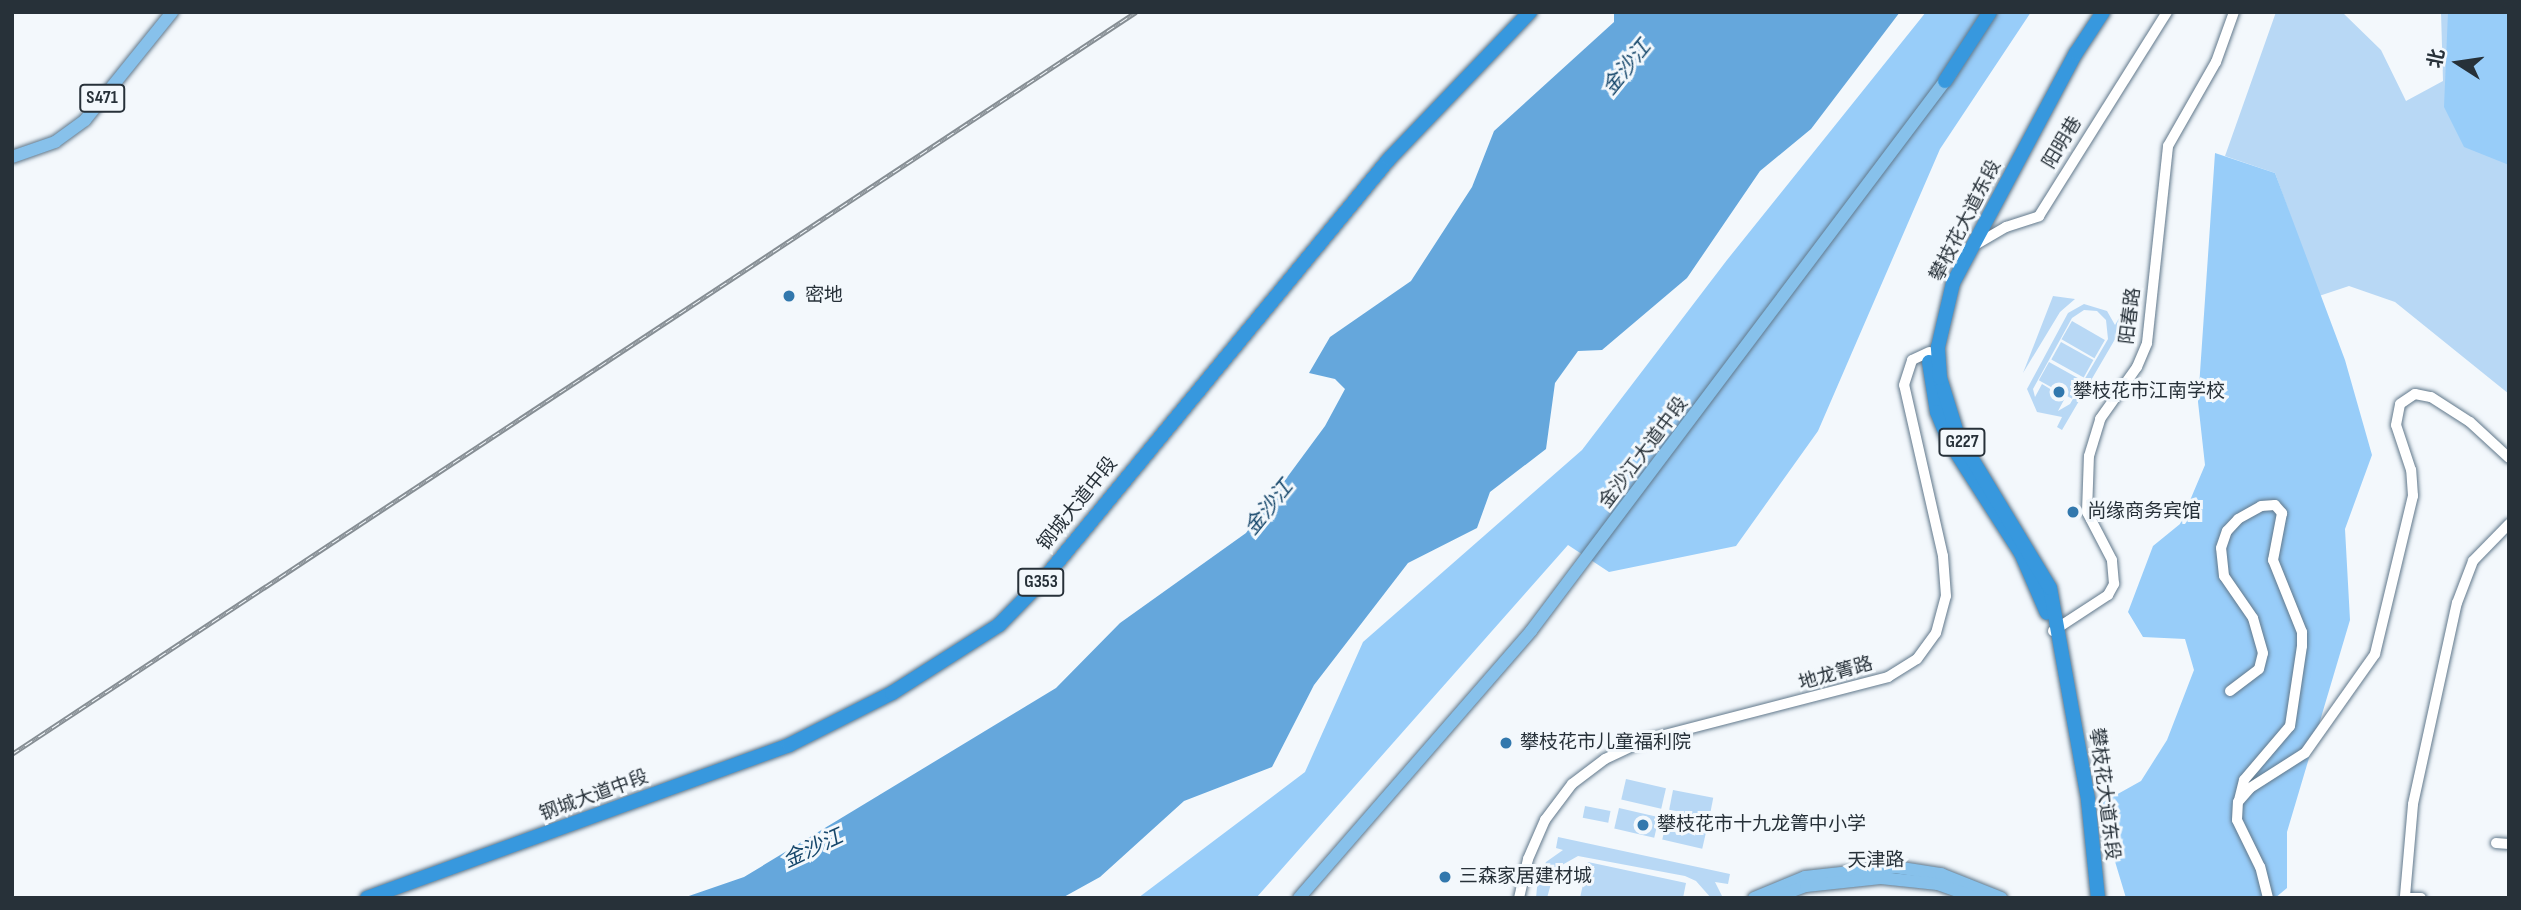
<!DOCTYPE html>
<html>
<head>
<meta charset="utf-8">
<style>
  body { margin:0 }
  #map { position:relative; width:2521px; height:910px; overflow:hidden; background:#f3f8fc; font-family:"Sofia Sans Condensed","Noto Sans SC",sans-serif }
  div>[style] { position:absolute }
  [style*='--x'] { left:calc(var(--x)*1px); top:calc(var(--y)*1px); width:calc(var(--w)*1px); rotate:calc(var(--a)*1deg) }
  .green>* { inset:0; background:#b8d8f5; transform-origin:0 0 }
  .forest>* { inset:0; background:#98cdf9 }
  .water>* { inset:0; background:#65a7dc }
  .roads { filter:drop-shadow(0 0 2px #61788b) drop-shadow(0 0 2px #61788b) }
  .minor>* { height:10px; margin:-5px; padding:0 5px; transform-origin:5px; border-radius:5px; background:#fff }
  .major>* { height:12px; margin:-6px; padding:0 6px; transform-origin:6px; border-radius:6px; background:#87c1eb }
  .highway>* { height:14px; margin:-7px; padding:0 7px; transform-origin:7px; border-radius:7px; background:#3798de }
  .rail>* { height:5px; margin-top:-2.5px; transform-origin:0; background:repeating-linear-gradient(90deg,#f3f8fc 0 8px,#868e94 0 16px); box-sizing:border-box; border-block:2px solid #868e94 }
  .dots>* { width:19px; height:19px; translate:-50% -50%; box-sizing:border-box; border:4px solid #f3f8fc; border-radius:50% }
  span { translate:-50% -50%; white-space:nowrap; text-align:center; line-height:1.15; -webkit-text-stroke:6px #f3f8fc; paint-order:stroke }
  .shield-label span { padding:2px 5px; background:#f3f8fc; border:2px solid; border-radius:5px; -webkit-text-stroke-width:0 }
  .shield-label { font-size:18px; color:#273139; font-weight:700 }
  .street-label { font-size:19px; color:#273139 }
  .poi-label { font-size:19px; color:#273139 }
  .left { translate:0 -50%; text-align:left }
  .water-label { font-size:21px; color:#16476b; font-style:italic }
  .frame { position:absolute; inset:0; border:14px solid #273139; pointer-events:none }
  .north { position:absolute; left:2423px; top:28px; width:70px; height:70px; -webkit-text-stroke:5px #f3f8fc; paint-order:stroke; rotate:282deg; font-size:19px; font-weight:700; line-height:28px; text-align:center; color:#273139 }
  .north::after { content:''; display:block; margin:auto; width:24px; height:32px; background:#273139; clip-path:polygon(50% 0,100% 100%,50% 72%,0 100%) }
</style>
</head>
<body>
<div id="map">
  <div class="green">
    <i style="clip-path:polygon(2276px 12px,2342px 12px,2381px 50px,2406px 101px,2443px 81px,2441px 12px,2509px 12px,2509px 394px,2395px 302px,2349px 286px,2319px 296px,2275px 173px,2225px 156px)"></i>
    <i style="clip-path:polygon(2053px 296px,2075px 299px,2060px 312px,2023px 373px)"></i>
    <i style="clip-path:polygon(evenodd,2084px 304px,2107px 311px,2115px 325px,2122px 313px,2128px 317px,2062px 430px,2057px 427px,2062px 417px,2037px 412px,2027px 389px,2068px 313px,2084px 304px,2084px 310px,2097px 311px,2106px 320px,2108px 339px,2070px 404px,2058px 411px,2065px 398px,2042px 384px,2035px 397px,2033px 389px,2072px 318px,2084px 310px)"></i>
    <i style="left:2072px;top:321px;width:38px;height:21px;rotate:30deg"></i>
    <i style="left:2061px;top:342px;width:37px;height:20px;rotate:29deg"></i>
    <i style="left:2049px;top:362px;width:38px;height:21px;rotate:29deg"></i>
    <i style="left:1626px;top:779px;width:41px;height:21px;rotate:13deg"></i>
    <i style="left:1673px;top:790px;width:41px;height:20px;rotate:11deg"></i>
    <i style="left:1585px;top:806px;width:26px;height:12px;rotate:11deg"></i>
    <i style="left:1619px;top:808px;width:41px;height:21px;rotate:13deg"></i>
    <i style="left:1667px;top:819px;width:41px;height:21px;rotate:13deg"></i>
    <i style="clip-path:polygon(1558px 837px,1730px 874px,1728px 884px,1715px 882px,1723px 898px,1711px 898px,1696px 881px,1685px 876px,1578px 856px,1555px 869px,1547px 898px,1536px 898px,1538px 877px,1546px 862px,1563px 850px,1556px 848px)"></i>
    <i style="clip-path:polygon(1588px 862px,1686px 883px,1683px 898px,1580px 898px)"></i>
  </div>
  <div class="forest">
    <i style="clip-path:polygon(1926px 12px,2031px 12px,1940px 149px,1818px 431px,1736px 546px,1609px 572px,1568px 545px,1256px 898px,1138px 898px,1305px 772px,1363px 642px,1582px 450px,1727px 260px)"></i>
    <i style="clip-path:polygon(2448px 12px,2509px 12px,2509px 165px,2464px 147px,2444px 107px)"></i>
    <i style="clip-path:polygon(2215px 153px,2275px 173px,2345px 360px,2372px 455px,2345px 529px,2350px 620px,2287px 832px,2287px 888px,2275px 898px,2126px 898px,2098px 805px,2141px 781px,2167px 740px,2194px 670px,2185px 639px,2143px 637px,2128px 612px,2153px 546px,2180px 524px,2205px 465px,2198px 402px)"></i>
  </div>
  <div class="water">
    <i style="clip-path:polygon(1614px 12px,1900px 12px,1811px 129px,1760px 171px,1687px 278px,1602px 350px,1578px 351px,1555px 383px,1546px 449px,1490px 492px,1477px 528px,1408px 563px,1314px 685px,1272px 767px,1184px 801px,1100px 877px,1062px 898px,683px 898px,744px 877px,1056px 688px,1120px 623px,1246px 533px,1325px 426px,1345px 389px,1335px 379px,1309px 373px,1330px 337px,1411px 281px,1472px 187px,1494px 131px,1614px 22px)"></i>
  </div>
  <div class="roads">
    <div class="minor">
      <i style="--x:1958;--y:255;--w:56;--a:-30.3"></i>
      <i style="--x:2006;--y:227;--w:35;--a:-18"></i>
      <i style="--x:2039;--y:216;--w:241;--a:-57.9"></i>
      <i style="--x:2053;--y:631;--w:66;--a:-33.2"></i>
      <i style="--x:2108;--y:595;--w:13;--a:-61"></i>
      <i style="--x:2114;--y:584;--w:24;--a:-95"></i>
      <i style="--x:2112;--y:560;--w:54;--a:-117.5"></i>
      <i style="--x:2087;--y:512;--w:56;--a:-88"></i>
      <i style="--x:2089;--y:456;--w:39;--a:-73"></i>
      <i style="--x:2100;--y:419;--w:64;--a:-54.6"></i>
      <i style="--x:2137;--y:367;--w:26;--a:-67"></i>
      <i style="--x:2147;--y:343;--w:198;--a:-83.9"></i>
      <i style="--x:2168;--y:146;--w:97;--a:-60.3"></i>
      <i style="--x:2216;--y:62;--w:53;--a:-70.2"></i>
      <i style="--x:2230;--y:691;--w:36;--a:-37"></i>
      <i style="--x:2259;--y:669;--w:16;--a:-76"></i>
      <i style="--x:2263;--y:653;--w:36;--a:-106"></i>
      <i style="--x:2253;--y:618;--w:51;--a:-124.6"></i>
      <i style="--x:2224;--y:576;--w:28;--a:-96"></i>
      <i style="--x:2221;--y:548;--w:18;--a:-71"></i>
      <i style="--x:2227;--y:531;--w:16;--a:-47"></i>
      <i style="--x:2238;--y:519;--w:26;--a:-29"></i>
      <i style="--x:2261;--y:506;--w:14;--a:-4"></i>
      <i style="--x:2275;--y:505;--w:11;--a:49"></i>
      <i style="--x:2282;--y:513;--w:48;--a:100.8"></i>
      <i style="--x:2273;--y:560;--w:78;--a:68.1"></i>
      <i style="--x:2302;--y:632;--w:14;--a:90"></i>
      <i style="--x:2302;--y:646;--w:81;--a:98.5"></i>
      <i style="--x:2290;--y:726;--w:71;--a:130.4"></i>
      <i style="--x:2244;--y:780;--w:21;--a:104"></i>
      <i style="--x:2496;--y:843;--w:13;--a:4"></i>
      <i style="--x:2405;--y:896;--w:92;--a:-85"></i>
      <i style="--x:2413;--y:804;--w:206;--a:-77.7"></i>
      <i style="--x:2457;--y:603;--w:45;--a:-69.1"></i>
      <i style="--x:2473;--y:561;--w:52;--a:-45.8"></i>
      <i style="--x:1519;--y:898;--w:40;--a:-77"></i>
      <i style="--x:1528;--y:859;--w:43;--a:-66.4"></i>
      <i style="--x:1545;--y:820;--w:45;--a:-53.1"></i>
      <i style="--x:1572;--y:784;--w:41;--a:-37.1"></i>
      <i style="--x:1605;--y:759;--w:44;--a:-25.4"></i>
      <i style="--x:1645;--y:740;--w:251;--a:-14.5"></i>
      <i style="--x:1888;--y:677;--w:34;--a:-32"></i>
      <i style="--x:1917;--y:659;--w:32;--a:-54"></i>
      <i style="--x:1936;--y:633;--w:38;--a:-75"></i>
      <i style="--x:1946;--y:596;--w:40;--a:-94.3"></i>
      <i style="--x:1943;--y:556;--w:175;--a:-102.8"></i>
      <i style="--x:1904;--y:385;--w:26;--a:-72"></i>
      <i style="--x:1912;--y:360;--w:19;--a:-25"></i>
      <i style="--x:2268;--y:898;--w:32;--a:-104"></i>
      <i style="--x:2260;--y:867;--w:52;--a:-116.1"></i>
      <i style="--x:2237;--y:820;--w:18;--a:-87"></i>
      <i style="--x:2238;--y:802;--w:18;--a:-49"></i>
      <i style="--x:2250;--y:788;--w:65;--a:-32.5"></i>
      <i style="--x:2305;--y:753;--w:121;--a:-54.7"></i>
      <i style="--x:2375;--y:654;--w:163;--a:-76.5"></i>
      <i style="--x:2413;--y:496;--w:26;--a:-94"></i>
      <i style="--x:2411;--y:470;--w:47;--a:-108.4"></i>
      <i style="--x:2396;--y:425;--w:21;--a:-79"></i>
      <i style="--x:2400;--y:404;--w:18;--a:-34"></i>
      <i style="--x:2415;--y:394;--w:16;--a:11"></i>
      <i style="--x:2431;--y:397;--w:46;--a:32.7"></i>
      <i style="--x:2470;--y:422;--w:53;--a:42.7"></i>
      <i style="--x:2405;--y:898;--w:16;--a:0"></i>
    </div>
    <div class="major">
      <i style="--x:12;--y:157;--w:46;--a:-19.2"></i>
      <i style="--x:55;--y:142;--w:37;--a:-36"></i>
      <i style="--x:85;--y:120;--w:139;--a:-51.1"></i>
      <i style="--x:1299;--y:898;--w:354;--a:-49"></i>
      <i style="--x:1531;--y:631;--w:698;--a:-53.03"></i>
      <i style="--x:1754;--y:898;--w:55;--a:-22.4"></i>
      <i style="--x:1805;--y:877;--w:91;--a:-6.3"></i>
      <i style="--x:1895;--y:867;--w:47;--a:8.7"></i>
      <i style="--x:1941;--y:874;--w:65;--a:21.8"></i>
      <i style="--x:1774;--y:898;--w:34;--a:-21"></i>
      <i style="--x:1806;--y:886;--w:75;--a:-6.1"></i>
      <i style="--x:1881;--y:878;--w:57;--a:6"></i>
      <i style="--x:1938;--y:884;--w:41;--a:19.7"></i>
    </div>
    <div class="highway">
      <i style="--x:1945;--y:81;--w:82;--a:-56.9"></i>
      <i style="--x:1929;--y:362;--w:51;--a:80.9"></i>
      <i style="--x:1937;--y:412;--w:31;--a:68"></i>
      <i style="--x:1949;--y:441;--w:133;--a:57.3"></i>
      <i style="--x:2021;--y:553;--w:65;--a:66.6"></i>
      <i style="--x:367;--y:898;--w:449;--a:-19.9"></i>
      <i style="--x:789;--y:745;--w:115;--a:-26.8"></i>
      <i style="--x:892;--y:693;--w:127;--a:-32.4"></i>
      <i style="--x:999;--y:625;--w:63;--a:-45.6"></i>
      <i style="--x:1043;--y:580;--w:545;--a:-50.58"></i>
      <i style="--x:1389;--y:159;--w:204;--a:-46.2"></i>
      <i style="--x:2098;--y:898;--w:100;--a:-95.8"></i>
      <i style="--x:2088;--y:799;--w:214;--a:-100.2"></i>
      <i style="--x:2050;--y:588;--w:178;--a:-121.2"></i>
      <i style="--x:1958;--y:436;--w:61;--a:-107.2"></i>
      <i style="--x:1940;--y:378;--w:31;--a:-94"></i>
      <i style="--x:1938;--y:347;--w:66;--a:-76.8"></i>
      <i style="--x:1953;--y:283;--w:261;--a:-61.9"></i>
      <i style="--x:2076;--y:53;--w:49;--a:-56.6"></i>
    </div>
  </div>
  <div class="rail">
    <i style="--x:12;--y:754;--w:1347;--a:-33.43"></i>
  </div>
  <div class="dots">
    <i style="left:789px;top:296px;background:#3278ad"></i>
    <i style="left:2059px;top:392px;background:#3278ad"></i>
    <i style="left:2073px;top:512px;background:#3278ad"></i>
    <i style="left:1506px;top:743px;background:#3278ad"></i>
    <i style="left:1643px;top:825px;background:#3278ad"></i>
    <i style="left:1445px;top:877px;background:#3278ad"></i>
  </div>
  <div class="shield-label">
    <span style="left:102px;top:98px">S471</span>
    <span style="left:1962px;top:442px">G227</span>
    <span style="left:1041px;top:582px">G353</span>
  </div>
  <div class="street-label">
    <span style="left:2063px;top:143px;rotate:-59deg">阳明巷</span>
    <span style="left:1966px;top:221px;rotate:-63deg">攀枝花大道东段</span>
    <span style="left:2131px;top:316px;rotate:-83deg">阳春路</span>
    <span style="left:1644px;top:453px;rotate:-53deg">金沙江大道中段</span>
    <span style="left:1078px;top:504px;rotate:-51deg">钢城大道中段</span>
    <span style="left:1836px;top:674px;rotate:-16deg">地龙箐路</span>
    <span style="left:2104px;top:794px;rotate:83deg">攀枝花大道东段</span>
    <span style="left:594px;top:796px;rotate:-20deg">钢城大道中段</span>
    <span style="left:1876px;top:861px;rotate:-1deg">天津路</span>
  </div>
  <div class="poi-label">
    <span class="left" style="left:805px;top:296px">密地</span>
    <span class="left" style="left:2073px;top:392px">攀枝花市江南学校</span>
    <span class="left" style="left:2087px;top:512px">尚缘商务宾馆</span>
    <span class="left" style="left:1520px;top:743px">攀枝花市儿童福利院</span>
    <span class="left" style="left:1657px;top:825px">攀枝花市十九龙箐中小学</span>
    <span class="left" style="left:1459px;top:877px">三森家居建材城</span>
  </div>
  <div class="water-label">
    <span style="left:1627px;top:68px;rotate:-51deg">金沙江</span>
    <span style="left:1269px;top:508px;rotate:-51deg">金沙江</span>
    <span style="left:813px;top:849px;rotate:-25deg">金沙江</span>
  </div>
  <div class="frame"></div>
  <div class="north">北</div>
</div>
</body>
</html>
